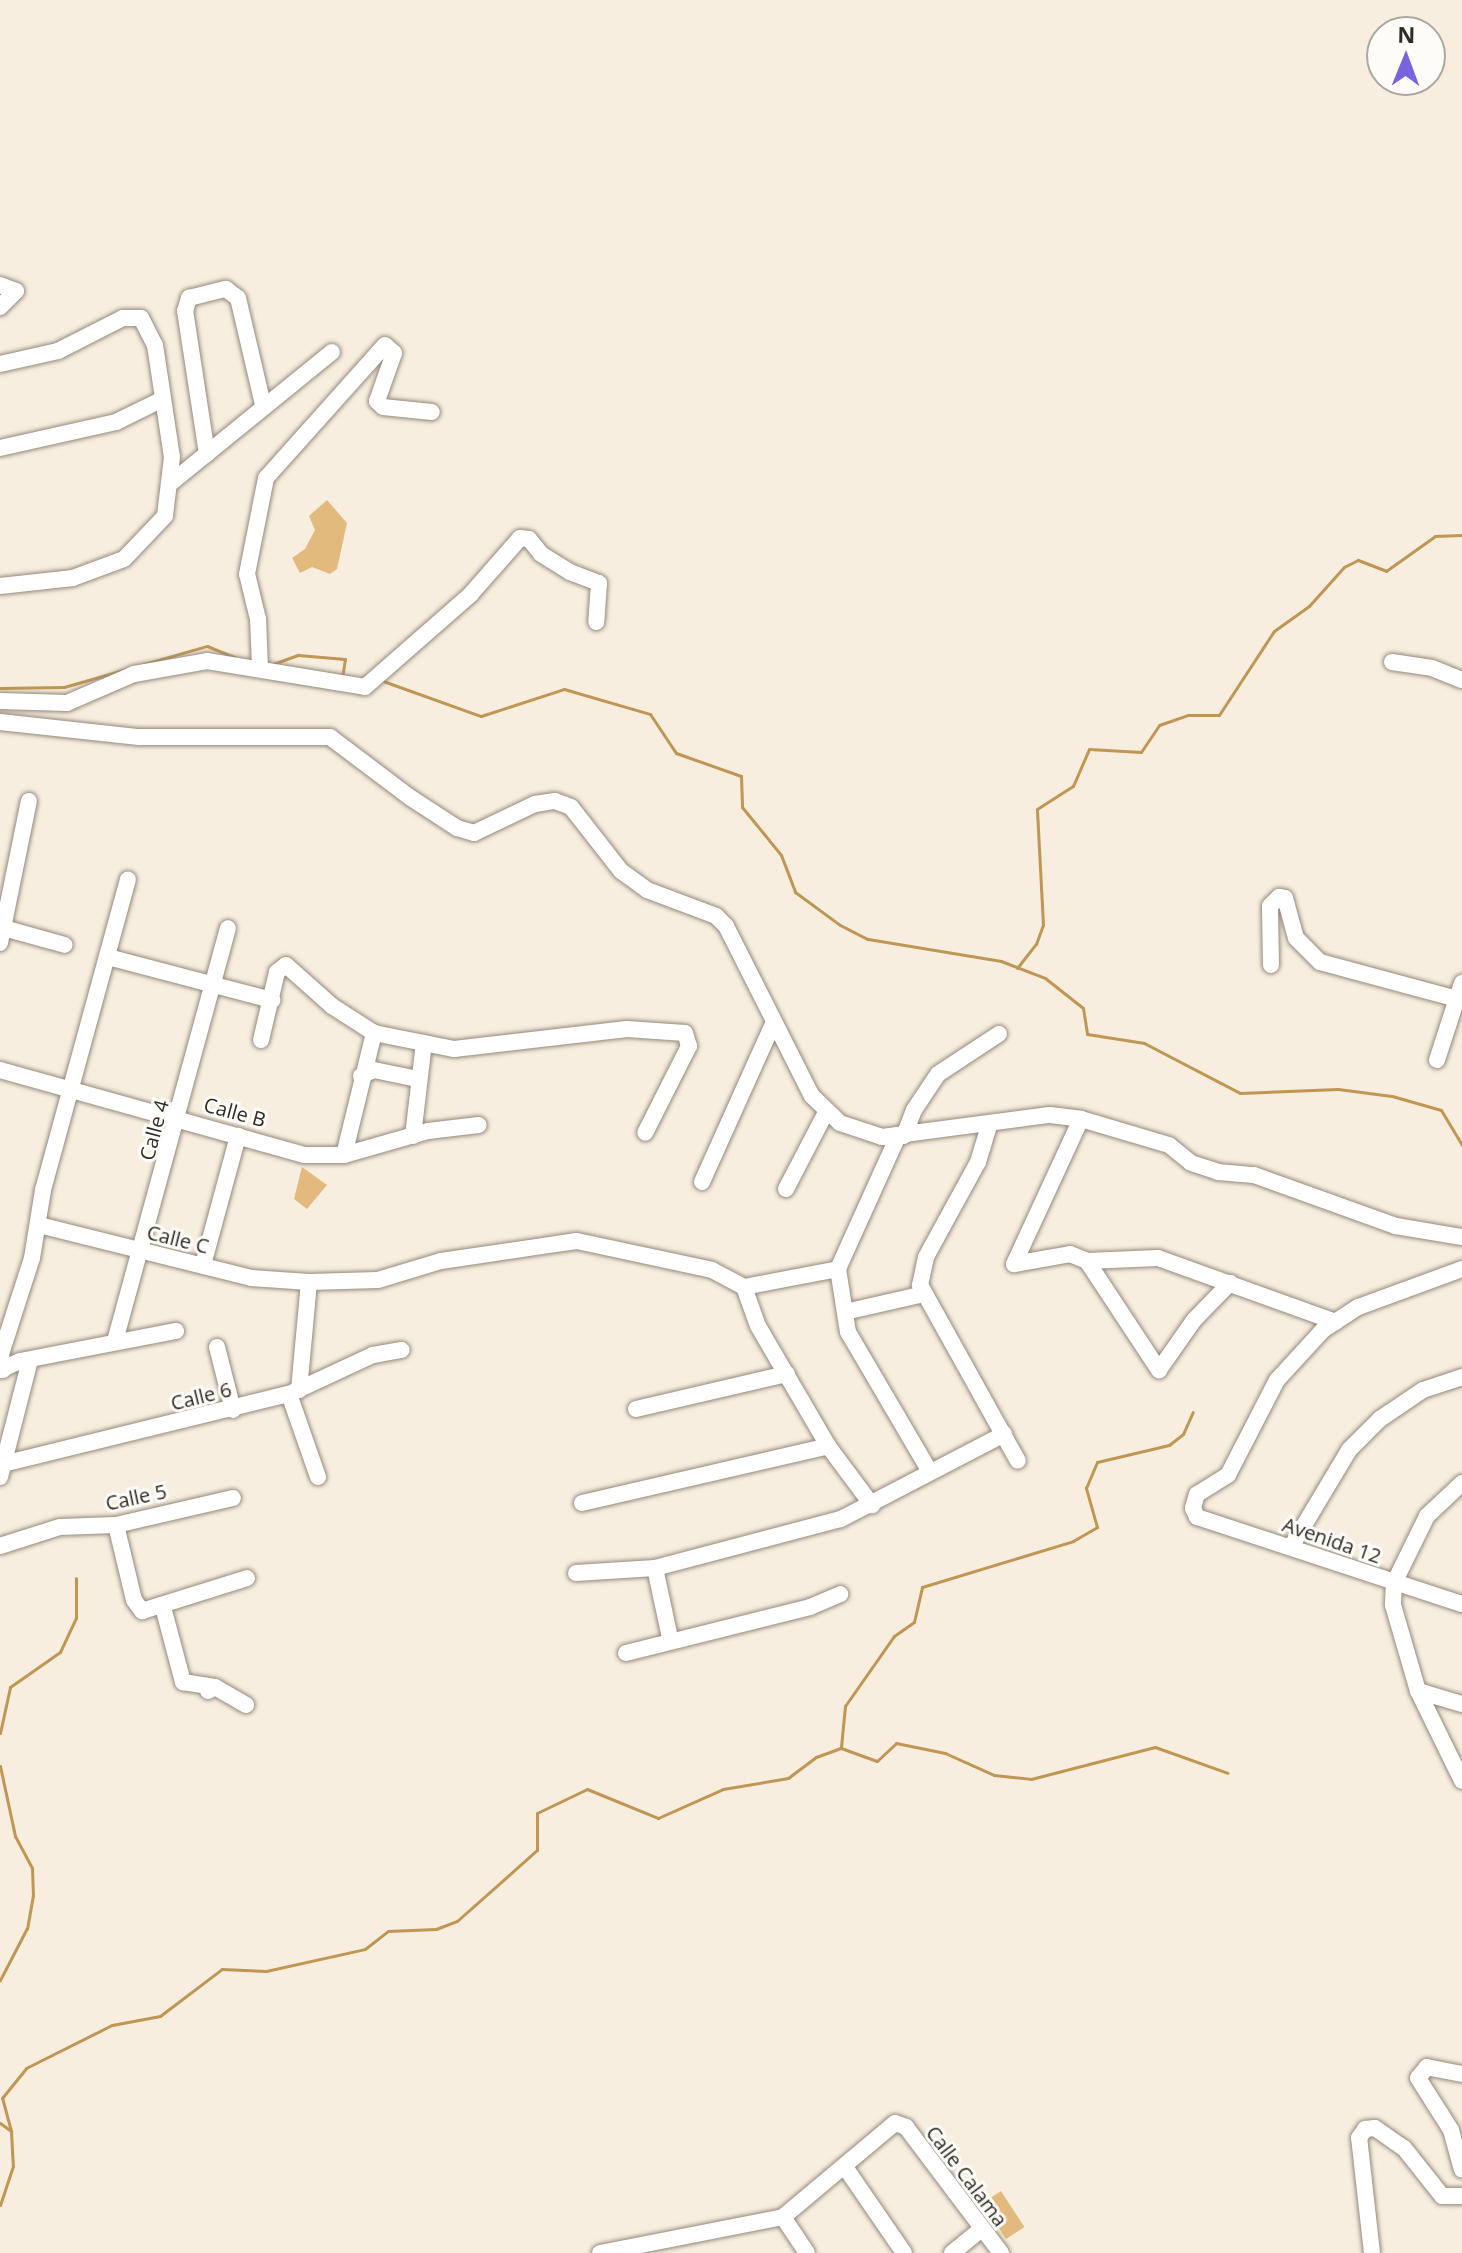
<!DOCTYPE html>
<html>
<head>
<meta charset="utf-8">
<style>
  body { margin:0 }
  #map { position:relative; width:1462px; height:2253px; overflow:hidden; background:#f8eedf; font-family:"Open Sans",sans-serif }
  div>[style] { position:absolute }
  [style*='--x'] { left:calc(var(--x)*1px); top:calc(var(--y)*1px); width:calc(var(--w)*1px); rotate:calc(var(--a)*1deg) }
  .green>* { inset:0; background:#e3ba7d; transform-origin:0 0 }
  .stream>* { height:3px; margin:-1.5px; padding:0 1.5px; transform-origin:1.5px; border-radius:1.5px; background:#c09654 }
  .roads { filter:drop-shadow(0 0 2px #93897c) drop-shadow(0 0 2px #93897c) }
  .minor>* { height:16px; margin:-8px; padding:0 8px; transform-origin:8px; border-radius:8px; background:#fff }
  span { translate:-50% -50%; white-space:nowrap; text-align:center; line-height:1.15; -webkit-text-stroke:6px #fefcf9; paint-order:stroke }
  .street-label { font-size:20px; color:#2f2b25 }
  .north { position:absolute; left:1366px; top:16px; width:80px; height:80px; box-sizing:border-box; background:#fefcf9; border:2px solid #aba8a4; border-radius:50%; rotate:1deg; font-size:22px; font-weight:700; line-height:32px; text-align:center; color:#2f2b25 }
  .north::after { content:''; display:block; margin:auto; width:28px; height:36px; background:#7963de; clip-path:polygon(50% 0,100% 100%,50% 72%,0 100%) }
</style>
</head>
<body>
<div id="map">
  <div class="green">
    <i style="clip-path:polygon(327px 500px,347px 523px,337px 569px,330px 574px,312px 567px,300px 573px,292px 558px,305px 549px,315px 530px,309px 516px)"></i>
    <i style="clip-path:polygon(302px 1167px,327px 1185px,307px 1209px,294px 1199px)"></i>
    <i style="left:1001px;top:2191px;width:43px;height:22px;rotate:57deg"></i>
  </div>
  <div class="stream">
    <i style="--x:273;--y:664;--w:27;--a:-20"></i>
    <i style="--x:298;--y:655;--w:47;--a:4.9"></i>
    <i style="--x:345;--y:659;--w:18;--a:99"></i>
    <i style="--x:383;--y:681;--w:104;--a:19.7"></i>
    <i style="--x:481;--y:716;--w:87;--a:-18"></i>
    <i style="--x:564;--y:689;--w:90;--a:16.2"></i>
    <i style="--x:650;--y:714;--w:47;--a:56.3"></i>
    <i style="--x:676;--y:753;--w:69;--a:19.5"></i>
    <i style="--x:741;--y:776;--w:31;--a:88"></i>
    <i style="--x:742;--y:807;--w:62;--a:50.9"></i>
    <i style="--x:781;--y:855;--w:40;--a:69"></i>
    <i style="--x:795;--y:892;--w:56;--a:36.3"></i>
    <i style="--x:840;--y:925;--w:31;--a:27"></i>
    <i style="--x:868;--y:939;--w:135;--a:9.4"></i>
    <i style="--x:1001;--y:961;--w:47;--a:21.1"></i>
    <i style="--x:1045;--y:978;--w:48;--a:38.3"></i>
    <i style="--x:1083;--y:1008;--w:26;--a:81"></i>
    <i style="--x:1087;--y:1034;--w:58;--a:9"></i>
    <i style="--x:1144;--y:1043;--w:108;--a:27.5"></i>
    <i style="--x:1240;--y:1093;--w:98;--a:-2.3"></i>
    <i style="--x:1338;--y:1089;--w:54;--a:7.4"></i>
    <i style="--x:1392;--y:1096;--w:51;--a:15.9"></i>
    <i style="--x:1441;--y:1110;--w:41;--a:59"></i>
    <i style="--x:0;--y:688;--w:64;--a:-0.9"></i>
    <i style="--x:64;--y:687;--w:149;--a:-16"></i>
    <i style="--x:207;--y:646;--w:31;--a:22"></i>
    <i style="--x:1017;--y:968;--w:31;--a:-52"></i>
    <i style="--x:1036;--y:944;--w:20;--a:-70"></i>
    <i style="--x:1043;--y:925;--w:116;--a:-93"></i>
    <i style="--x:1037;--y:809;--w:43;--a:-32.6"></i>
    <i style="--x:1073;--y:786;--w:40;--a:-66.6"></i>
    <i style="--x:1089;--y:749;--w:52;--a:3.3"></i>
    <i style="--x:1141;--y:752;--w:32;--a:-56"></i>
    <i style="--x:1159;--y:725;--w:31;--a:-19"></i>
    <i style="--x:1188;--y:715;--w:31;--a:0"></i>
    <i style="--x:1219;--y:715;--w:100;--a:-56.8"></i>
    <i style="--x:1274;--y:631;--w:43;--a:-35.5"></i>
    <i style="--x:1309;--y:606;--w:52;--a:-48.1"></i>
    <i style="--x:1344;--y:567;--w:16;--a:-27"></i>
    <i style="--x:1358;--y:560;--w:30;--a:21"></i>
    <i style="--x:1386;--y:571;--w:60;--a:-35.5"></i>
    <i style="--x:1435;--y:536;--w:27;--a:-2"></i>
    <i style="--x:0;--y:1733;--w:47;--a:-77.7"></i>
    <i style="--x:10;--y:1687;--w:61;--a:-35"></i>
    <i style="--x:60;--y:1652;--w:38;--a:-65"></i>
    <i style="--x:76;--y:1618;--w:40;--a:-90"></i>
    <i style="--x:841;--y:1747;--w:41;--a:-84.4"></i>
    <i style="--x:845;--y:1706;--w:85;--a:-55"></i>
    <i style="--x:894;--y:1636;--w:24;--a:-35"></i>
    <i style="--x:914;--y:1622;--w:36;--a:-77"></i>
    <i style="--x:922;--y:1587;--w:158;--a:-16.9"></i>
    <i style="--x:1073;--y:1541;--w:28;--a:-30"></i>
    <i style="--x:1097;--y:1527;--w:41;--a:-105.8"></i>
    <i style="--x:1086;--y:1488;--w:28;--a:-67"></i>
    <i style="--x:1097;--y:1462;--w:74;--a:-13.3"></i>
    <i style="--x:1169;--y:1445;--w:18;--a:-38"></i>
    <i style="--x:1183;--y:1434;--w:24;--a:-66"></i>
    <i style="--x:0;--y:1766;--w:72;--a:77.9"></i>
    <i style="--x:15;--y:1836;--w:36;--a:62"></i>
    <i style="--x:32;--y:1868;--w:27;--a:88"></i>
    <i style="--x:33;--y:1895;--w:34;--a:100"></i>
    <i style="--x:27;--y:1928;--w:59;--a:117.4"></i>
    <i style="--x:0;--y:2123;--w:14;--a:36"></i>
    <i style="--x:11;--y:2131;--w:35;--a:87"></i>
    <i style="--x:13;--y:2166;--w:41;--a:108.4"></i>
    <i style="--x:11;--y:2131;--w:34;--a:-105"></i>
    <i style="--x:2;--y:2098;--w:38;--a:-51"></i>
    <i style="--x:26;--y:2068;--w:96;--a:-26.6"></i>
    <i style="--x:112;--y:2025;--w:49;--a:-10.6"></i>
    <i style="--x:160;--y:2016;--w:78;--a:-37.2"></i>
    <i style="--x:222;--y:1969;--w:44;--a:2.6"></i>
    <i style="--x:266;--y:1971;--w:101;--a:-12.5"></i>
    <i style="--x:365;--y:1949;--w:29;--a:-38"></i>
    <i style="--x:388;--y:1931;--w:48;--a:-2.4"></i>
    <i style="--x:436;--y:1929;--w:22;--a:-21"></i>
    <i style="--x:457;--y:1921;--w:107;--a:-41.6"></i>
    <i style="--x:537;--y:1850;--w:37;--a:-90"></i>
    <i style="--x:537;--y:1813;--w:55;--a:-25.6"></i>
    <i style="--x:587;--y:1789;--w:77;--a:22.2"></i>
    <i style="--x:658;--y:1818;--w:71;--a:-24"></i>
    <i style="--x:723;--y:1789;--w:66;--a:-9.6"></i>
    <i style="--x:788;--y:1778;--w:35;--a:-37"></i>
    <i style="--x:816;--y:1757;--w:27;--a:-20"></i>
    <i style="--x:841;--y:1748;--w:38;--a:20"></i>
    <i style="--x:877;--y:1761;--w:26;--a:-43"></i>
    <i style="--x:896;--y:1743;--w:50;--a:11.5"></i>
    <i style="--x:945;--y:1753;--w:54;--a:24.2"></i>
    <i style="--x:994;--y:1775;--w:37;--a:6"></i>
    <i style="--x:1031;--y:1779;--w:128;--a:-14.5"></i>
    <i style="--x:1155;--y:1747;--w:77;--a:19.6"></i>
  </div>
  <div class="roads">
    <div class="minor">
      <i style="--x:0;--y:285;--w:17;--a:21"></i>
      <i style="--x:16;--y:291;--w:23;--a:135"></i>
      <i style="--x:0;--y:364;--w:59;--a:-12.6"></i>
      <i style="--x:58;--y:351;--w:73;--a:-26.9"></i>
      <i style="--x:123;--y:318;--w:18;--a:0"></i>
      <i style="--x:141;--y:318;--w:30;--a:63"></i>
      <i style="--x:155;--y:345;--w:113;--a:81.4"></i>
      <i style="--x:172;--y:457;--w:59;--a:96.8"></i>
      <i style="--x:165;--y:516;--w:59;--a:133.6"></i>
      <i style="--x:124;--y:559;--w:54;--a:159.6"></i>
      <i style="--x:73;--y:578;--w:73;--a:173.7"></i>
      <i style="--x:0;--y:448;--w:119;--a:-12.6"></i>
      <i style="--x:116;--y:422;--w:52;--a:-26.1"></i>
      <i style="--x:207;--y:454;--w:145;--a:-98.7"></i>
      <i style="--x:185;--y:311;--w:14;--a:-73"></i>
      <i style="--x:189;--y:298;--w:38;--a:-14"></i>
      <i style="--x:226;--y:289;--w:15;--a:37"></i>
      <i style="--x:238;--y:298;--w:110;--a:76.8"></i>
      <i style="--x:172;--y:482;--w:206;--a:-39.1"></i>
      <i style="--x:1392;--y:662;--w:40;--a:8.5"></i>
      <i style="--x:1432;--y:668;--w:32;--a:22"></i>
      <i style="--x:260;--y:668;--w:49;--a:-92.3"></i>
      <i style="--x:258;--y:619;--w:46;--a:-103.7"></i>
      <i style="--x:247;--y:574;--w:98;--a:-78.8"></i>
      <i style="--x:266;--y:478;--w:178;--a:-48.2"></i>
      <i style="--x:385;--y:345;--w:12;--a:42"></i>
      <i style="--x:394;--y:353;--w:51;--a:109.5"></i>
      <i style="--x:377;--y:401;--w:8;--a:45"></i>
      <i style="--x:383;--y:407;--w:49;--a:5.8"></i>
      <i style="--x:0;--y:701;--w:67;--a:1.7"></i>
      <i style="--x:67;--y:703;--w:73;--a:-23.4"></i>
      <i style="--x:134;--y:674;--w:74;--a:-10.1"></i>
      <i style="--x:207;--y:661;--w:160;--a:9.3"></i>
      <i style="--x:365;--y:687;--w:140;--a:-41.2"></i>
      <i style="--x:470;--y:595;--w:76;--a:-48.7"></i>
      <i style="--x:520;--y:538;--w:9;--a:6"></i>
      <i style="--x:529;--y:539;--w:19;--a:51"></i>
      <i style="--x:541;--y:554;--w:34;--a:32"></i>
      <i style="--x:570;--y:572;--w:31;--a:21"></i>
      <i style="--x:599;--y:583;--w:39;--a:94"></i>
      <i style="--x:0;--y:722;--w:140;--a:6.2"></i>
      <i style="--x:139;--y:737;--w:191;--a:0"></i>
      <i style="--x:330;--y:737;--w:101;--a:37"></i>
      <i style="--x:411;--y:798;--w:55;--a:33.1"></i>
      <i style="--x:457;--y:828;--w:18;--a:16"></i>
      <i style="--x:474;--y:833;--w:68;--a:-25.4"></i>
      <i style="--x:535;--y:804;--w:20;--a:-9"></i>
      <i style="--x:555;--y:801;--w:17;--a:21"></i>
      <i style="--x:571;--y:807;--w:81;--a:52"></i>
      <i style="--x:621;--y:871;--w:32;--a:36"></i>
      <i style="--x:647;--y:890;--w:74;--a:20.6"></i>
      <i style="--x:716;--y:916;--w:14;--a:45"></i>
      <i style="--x:726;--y:926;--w:191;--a:63.2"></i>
      <i style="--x:812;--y:1096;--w:39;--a:44"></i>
      <i style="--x:840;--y:1123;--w:44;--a:18.4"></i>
      <i style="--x:882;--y:1137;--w:169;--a:-7.5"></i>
      <i style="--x:1050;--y:1115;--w:31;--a:7"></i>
      <i style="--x:1081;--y:1119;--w:92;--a:16.5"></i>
      <i style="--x:1169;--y:1145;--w:28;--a:39"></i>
      <i style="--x:1191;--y:1163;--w:28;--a:18"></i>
      <i style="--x:1218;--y:1172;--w:36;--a:5"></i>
      <i style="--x:1254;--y:1175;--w:151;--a:19.8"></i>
      <i style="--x:1396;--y:1226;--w:67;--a:9.5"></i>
      <i style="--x:0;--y:927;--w:67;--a:15.5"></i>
      <i style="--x:0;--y:943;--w:145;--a:-78.5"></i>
      <i style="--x:108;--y:957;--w:170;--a:14.7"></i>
      <i style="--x:1271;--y:965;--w:59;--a:-91"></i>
      <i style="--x:1270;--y:906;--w:13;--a:-45"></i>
      <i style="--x:1279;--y:897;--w:6;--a:9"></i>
      <i style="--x:1285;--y:898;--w:41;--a:74.6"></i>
      <i style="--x:1296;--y:938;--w:34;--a:45"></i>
      <i style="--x:1320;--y:962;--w:142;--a:15.1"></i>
      <i style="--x:261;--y:1040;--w:70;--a:-76.8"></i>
      <i style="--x:277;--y:972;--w:11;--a:-38"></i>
      <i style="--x:286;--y:965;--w:62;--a:41.7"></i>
      <i style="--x:332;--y:1006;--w:50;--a:32.7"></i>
      <i style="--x:374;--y:1033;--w:82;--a:11.3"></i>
      <i style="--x:454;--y:1049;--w:174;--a:-6.6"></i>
      <i style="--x:627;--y:1029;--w:58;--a:3.9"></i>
      <i style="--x:685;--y:1033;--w:14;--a:73"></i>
      <i style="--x:689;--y:1046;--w:97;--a:116.8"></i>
      <i style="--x:1437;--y:1060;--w:81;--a:-72"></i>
      <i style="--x:0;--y:1070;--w:316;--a:15.6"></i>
      <i style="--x:304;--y:1155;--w:40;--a:0"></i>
      <i style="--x:344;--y:1155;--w:87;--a:-15.9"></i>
      <i style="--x:428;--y:1131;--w:51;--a:-6.7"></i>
      <i style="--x:361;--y:1076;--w:14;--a:-25"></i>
      <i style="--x:374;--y:1070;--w:45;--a:11.6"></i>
      <i style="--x:1081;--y:1119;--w:160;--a:114.8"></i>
      <i style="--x:1014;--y:1264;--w:57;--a:-10.1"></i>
      <i style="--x:1070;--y:1254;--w:18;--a:22"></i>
      <i style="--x:1087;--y:1261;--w:71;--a:-2.4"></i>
      <i style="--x:1158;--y:1258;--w:189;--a:19.8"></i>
      <i style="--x:989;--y:1126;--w:38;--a:107"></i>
      <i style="--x:978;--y:1162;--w:108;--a:118.7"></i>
      <i style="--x:926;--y:1257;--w:29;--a:102"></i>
      <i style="--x:920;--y:1285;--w:201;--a:60.9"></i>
      <i style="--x:413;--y:1136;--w:94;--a:-83.3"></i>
      <i style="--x:898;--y:1136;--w:146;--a:114.3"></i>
      <i style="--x:838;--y:1269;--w:64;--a:81"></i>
      <i style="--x:848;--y:1332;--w:162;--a:59.6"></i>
      <i style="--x:904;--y:1136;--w:28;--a:-69"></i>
      <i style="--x:914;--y:1110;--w:43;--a:-56.3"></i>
      <i style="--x:938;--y:1074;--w:73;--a:-33.3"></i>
      <i style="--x:344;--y:1155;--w:126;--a:-76.2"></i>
      <i style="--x:702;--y:1182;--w:175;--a:-65.8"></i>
      <i style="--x:786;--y:1189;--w:87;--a:-62.5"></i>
      <i style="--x:39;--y:1225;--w:219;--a:14"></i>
      <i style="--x:251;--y:1278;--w:58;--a:3.9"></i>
      <i style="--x:309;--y:1282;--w:69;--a:-1.7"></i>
      <i style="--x:378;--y:1280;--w:66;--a:-16.8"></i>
      <i style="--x:441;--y:1261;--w:137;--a:-8.4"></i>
      <i style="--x:577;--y:1241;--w:138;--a:12.1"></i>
      <i style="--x:712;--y:1270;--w:36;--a:28"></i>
      <i style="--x:744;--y:1287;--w:96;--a:-10.8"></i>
      <i style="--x:1087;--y:1261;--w:131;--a:56.6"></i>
      <i style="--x:1159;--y:1370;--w:61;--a:-55"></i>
      <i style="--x:1194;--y:1320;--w:52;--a:-45.8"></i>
      <i style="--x:203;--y:1265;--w:134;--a:-74.8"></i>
      <i style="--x:1462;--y:1269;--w:111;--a:159.9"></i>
      <i style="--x:1358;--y:1307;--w:42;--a:146.7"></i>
      <i style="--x:1323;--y:1330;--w:68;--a:132.6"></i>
      <i style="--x:1277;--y:1380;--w:107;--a:117.3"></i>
      <i style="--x:1228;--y:1475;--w:36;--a:148"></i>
      <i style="--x:1197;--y:1494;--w:15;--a:106"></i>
      <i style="--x:1193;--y:1508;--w:10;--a:66"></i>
      <i style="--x:1197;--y:1517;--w:279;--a:18.2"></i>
      <i style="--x:744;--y:1287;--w:41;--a:70.3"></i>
      <i style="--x:758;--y:1326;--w:139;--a:59.7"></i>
      <i style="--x:828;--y:1446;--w:74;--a:53.3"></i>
      <i style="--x:845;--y:1312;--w:81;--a:-12.8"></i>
      <i style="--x:115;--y:1341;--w:428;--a:-74.7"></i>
      <i style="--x:217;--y:1347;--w:65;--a:75.7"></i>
      <i style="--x:0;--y:1370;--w:22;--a:-24"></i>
      <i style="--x:20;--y:1361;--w:159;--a:-10.9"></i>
      <i style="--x:3;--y:1370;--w:16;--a:-97"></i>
      <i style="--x:1;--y:1354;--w:101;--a:-72.1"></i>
      <i style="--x:32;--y:1258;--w:69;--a:-80.8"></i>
      <i style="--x:43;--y:1190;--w:322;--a:-74.7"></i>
      <i style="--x:299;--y:1390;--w:108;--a:-84.7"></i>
      <i style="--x:289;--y:1394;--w:88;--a:70.7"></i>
      <i style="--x:636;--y:1409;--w:155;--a:-13.1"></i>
      <i style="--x:3;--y:1464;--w:294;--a:-13.8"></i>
      <i style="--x:289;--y:1394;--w:93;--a:-24.9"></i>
      <i style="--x:373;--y:1355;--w:29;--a:-10"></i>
      <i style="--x:0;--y:1477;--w:121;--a:-75.6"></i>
      <i style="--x:1462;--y:1483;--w:48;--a:136.7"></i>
      <i style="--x:1427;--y:1516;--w:75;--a:116.2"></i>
      <i style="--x:1394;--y:1583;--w:22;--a:93"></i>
      <i style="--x:1393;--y:1605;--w:90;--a:73.8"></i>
      <i style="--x:1418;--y:1691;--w:100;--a:63.9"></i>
      <i style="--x:582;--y:1503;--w:253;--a:-13"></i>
      <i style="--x:116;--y:1525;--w:77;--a:76.5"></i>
      <i style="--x:134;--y:1600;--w:14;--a:54"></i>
      <i style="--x:142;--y:1611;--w:110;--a:-17.4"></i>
      <i style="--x:0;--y:1546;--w:63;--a:-17.6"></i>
      <i style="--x:60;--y:1527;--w:56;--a:-2"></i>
      <i style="--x:116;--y:1525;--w:120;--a:-13"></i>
      <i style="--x:1291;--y:1547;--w:113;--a:-59.1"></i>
      <i style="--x:1349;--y:1450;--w:44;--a:-45"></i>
      <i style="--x:1380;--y:1419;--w:52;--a:-34"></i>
      <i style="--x:1423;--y:1390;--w:41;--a:-18.4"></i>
      <i style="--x:655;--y:1568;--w:72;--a:77.9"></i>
      <i style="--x:576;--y:1573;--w:79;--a:-3.6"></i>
      <i style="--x:655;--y:1568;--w:192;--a:-14.8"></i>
      <i style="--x:841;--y:1519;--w:184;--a:-27.5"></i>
      <i style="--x:163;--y:1607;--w:78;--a:75.1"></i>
      <i style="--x:183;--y:1682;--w:32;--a:9"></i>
      <i style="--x:626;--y:1653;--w:190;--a:-14"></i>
      <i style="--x:810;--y:1607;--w:33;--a:-23"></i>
      <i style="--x:208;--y:1691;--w:8;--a:-30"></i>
      <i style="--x:215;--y:1687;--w:36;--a:30"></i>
      <i style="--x:1418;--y:1691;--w:46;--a:16.5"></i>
      <i style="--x:1462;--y:2074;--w:36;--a:-169"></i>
      <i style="--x:1427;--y:2067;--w:14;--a:129"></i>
      <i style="--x:1418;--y:2078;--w:62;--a:57.6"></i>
      <i style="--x:1451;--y:2130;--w:41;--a:74.6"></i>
      <i style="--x:845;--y:2167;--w:104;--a:55.5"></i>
      <i style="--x:783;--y:2217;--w:43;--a:56.3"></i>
      <i style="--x:600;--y:2253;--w:187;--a:-11.1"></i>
      <i style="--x:783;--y:2217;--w:146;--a:-40"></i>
      <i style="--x:895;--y:2123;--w:12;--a:20"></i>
      <i style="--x:906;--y:2127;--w:158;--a:53"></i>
      <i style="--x:952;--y:2253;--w:38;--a:-39"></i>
      <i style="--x:1372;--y:2253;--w:116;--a:-96.4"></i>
      <i style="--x:1359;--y:2138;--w:11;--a:-56"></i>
      <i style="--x:1365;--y:2129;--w:10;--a:-6"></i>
      <i style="--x:1375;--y:2128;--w:35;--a:35"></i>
      <i style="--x:1404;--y:2148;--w:61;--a:51.6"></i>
      <i style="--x:1442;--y:2196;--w:20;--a:0"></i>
    </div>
  </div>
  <div class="street-label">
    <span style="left:235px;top:1112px;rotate:15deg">Calle B</span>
    <span style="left:154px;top:1130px;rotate:-75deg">Calle 4</span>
    <span style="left:178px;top:1239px;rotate:14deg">Calle C</span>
    <span style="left:201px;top:1396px;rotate:-14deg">Calle 6</span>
    <span style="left:136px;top:1497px;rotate:-12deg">Calle 5</span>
    <span style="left:1332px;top:1540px;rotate:19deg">Avenida 12</span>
    <span style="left:967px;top:2176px;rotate:53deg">Calle Calama</span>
  </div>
  <div class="north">N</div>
</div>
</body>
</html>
